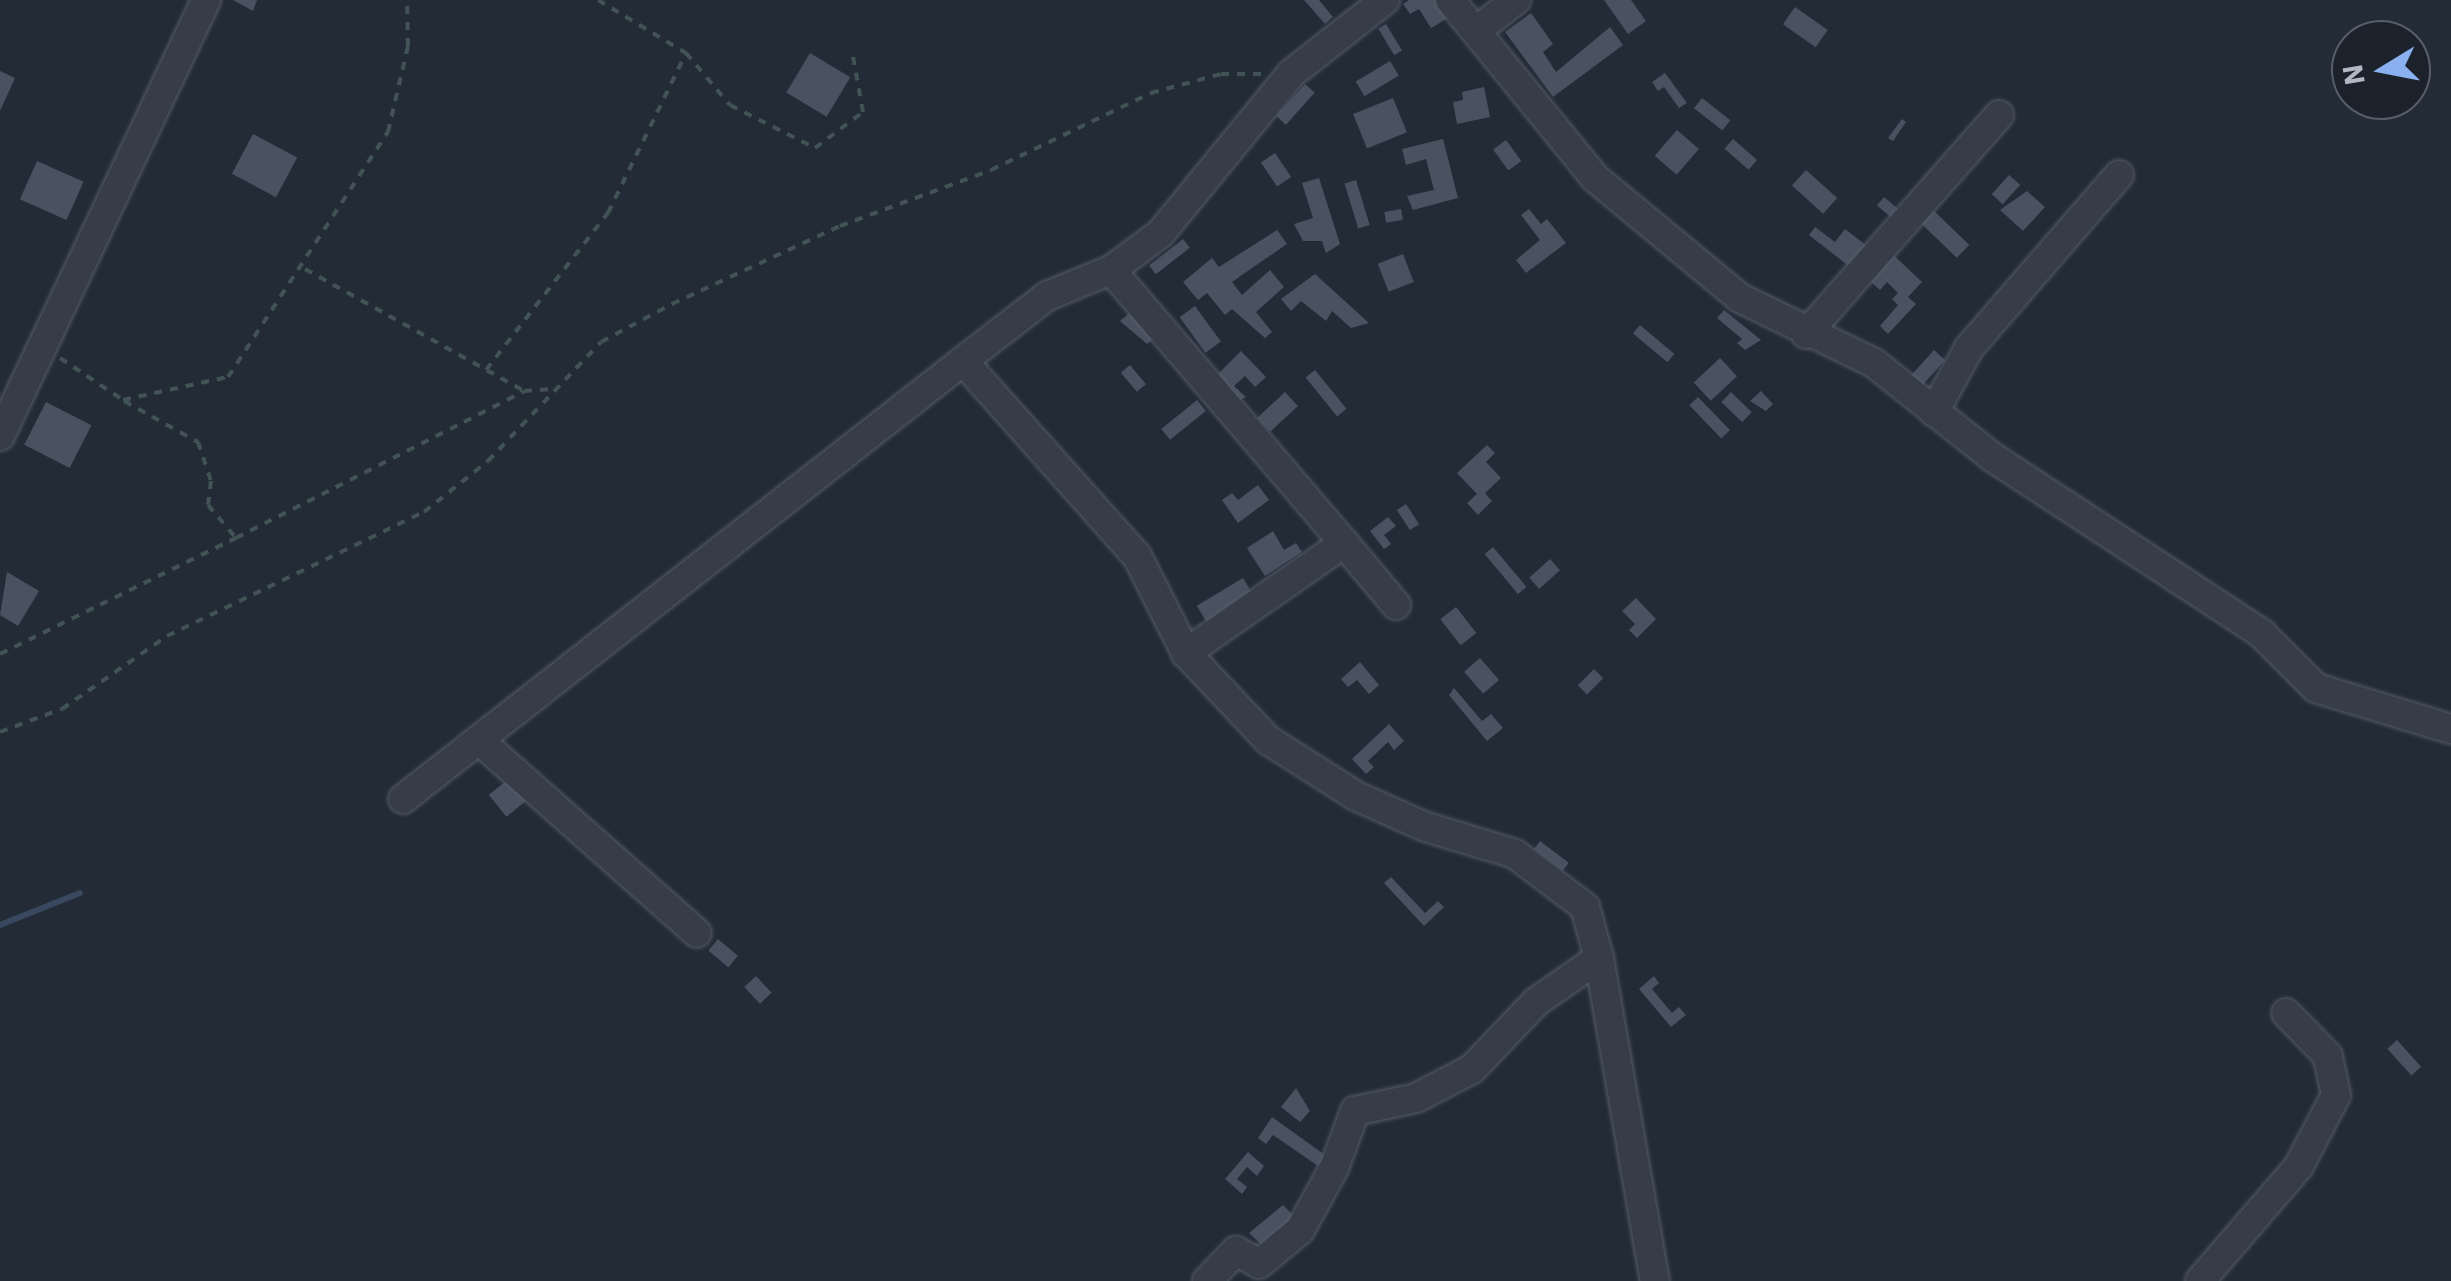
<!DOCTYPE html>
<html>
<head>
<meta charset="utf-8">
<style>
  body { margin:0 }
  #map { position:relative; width:2451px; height:1281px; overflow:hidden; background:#232b37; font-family:"IBM Plex Sans",sans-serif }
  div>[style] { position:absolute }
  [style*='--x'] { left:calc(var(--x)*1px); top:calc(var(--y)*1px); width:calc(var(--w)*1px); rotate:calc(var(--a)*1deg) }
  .stream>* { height:6px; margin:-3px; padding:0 3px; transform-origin:3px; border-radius:3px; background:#39485f }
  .building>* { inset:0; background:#495261; transform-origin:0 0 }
  .path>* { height:4px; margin-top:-2px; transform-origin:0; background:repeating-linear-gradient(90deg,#425356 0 8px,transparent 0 16px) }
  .roads { filter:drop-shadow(0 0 2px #545b66) drop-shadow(0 0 2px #545b66) }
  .minor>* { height:28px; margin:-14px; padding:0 14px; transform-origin:14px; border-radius:14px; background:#363d48 }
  span { translate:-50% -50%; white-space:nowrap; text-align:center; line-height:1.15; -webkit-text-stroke:9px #1c222c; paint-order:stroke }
  .north { position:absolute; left:2331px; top:20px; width:100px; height:100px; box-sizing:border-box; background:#1c222c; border:2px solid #585e69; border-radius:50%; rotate:260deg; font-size:28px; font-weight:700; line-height:40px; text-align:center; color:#b1b8c4 }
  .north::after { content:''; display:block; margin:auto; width:35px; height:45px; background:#8bb0ef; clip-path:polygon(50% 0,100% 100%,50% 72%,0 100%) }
</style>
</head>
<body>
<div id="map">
  <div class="stream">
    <i style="--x:0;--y:925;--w:86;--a:-21.8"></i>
  </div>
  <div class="building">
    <i style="clip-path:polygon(233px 0,257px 0,253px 11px)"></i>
    <i style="clip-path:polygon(1304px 0,1319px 0,1333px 17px,1325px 24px)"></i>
    <i style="clip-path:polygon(1409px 0,1437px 0,1448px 18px,1431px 28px,1419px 9px,1410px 14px,1403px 4px)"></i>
    <i style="clip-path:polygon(1604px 0,1631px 0,1646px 21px,1628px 34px)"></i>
    <i style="left:1795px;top:7px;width:40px;height:21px;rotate:35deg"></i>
    <i style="clip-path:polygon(1531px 13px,1553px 44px,1543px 52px,1556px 72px,1610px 27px,1623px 45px,1553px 97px,1505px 32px)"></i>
    <i style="left:1386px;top:24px;width:31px;height:9px;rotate:59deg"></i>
    <i style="left:810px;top:53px;width:47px;height:46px;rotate:31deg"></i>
    <i style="left:1390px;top:61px;width:17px;height:40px;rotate:59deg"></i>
    <i style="clip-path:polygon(0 71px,15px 78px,0 111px)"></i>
    <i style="clip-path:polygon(1665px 73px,1687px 103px,1679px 108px,1664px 87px,1658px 91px,1652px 82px)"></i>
    <i style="left:1305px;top:84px;width:13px;height:43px;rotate:42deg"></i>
    <i style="clip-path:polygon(1484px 87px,1490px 117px,1457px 124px,1453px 102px,1463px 100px,1462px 92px)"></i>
    <i style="left:1393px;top:98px;width:37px;height:43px;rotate:68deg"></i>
    <i style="left:1702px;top:98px;width:36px;height:13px;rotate:38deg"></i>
    <i style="clip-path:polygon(1902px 119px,1906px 122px,1893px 141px,1888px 138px)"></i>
    <i style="left:1677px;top:130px;width:29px;height:34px;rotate:41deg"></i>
    <i style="left:253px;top:134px;width:50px;height:45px;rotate:28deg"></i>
    <i style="clip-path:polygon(1443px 139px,1458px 198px,1413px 210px,1407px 196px,1434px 190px,1426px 159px,1406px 165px,1402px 149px)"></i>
    <i style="left:1733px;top:139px;width:32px;height:13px;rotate:41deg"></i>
    <i style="left:1506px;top:140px;width:26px;height:16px;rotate:54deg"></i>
    <i style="left:1275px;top:153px;width:29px;height:17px;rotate:56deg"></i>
    <i style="left:37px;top:161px;width:51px;height:42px;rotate:24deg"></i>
    <i style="left:1806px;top:170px;width:42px;height:21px;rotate:42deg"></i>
    <i style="left:2009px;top:175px;width:15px;height:26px;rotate:42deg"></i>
    <i style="clip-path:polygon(1319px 178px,1340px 244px,1326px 253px,1322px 241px,1303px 241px,1294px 224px,1313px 218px,1302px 183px)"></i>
    <i style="left:1356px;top:180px;width:47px;height:12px;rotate:73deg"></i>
    <i style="clip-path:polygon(2027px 191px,2045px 207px,2023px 231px,2000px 210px)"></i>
    <i style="left:1884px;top:197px;width:23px;height:11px;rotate:40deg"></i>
    <i style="left:1929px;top:206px;width:56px;height:18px;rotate:44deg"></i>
    <i style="left:1401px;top:209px;width:11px;height:17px;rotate:80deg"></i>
    <i style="clip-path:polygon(1529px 209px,1541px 224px,1547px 219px,1566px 243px,1526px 273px,1516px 260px,1540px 240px,1521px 215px)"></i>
    <i style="clip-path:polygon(1815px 227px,1835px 242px,1845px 229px,1867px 246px,1850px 267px,1809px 235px)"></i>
    <i style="clip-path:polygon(1277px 230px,1287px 244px,1232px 282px,1242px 295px,1270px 270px,1284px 287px,1256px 312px,1272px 332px,1265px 338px,1232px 309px,1225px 315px,1207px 293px,1198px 300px,1183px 282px,1212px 258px,1219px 267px)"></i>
    <i style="left:1183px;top:239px;width:11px;height:43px;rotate:52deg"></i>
    <i style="clip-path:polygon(1887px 249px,1922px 282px,1908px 297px,1916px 304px,1888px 334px,1880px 326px,1898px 305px,1892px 299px,1898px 293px,1887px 282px,1880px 290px,1863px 275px)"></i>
    <i style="left:1403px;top:254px;width:30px;height:27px;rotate:69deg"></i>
    <i style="clip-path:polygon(1315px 274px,1369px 323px,1351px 328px,1332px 311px,1326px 321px,1301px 301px,1291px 311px,1281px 299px)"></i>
    <i style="left:1195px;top:306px;width:44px;height:19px;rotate:54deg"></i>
    <i style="clip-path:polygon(1724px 310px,1761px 340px,1745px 350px,1737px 343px,1742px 339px,1717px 318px)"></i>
    <i style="clip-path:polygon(1132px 311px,1155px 338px,1147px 344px,1120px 321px)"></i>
    <i style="left:1640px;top:325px;width:45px;height:11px;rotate:40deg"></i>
    <i style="left:1934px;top:350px;width:15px;height:35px;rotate:42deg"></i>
    <i style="clip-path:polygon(1241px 351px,1266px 377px,1255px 387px,1245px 376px,1234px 386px,1246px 397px,1235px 403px,1213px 379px)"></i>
    <i style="left:1720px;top:358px;width:25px;height:36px;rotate:47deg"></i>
    <i style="left:1130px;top:365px;width:25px;height:12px;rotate:50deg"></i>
    <i style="left:1315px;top:370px;width:50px;height:12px;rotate:51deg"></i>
    <i style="clip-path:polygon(1761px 391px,1773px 404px,1766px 411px,1750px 401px)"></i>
    <i style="left:1285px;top:392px;width:19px;height:38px;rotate:47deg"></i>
    <i style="left:1731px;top:392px;width:29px;height:14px;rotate:44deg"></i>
    <i style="left:1698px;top:397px;width:46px;height:12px;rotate:46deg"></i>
    <i style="left:1197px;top:400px;width:14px;height:46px;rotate:51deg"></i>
    <i style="left:46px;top:402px;width:51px;height:48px;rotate:27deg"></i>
    <i style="clip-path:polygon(1487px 445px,1495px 453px,1486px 462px,1501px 478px,1485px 493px,1492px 501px,1478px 515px,1467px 503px,1477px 494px,1457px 473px)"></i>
    <i style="clip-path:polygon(1258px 485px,1269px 500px,1238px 523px,1222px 500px,1232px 493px,1238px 500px)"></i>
    <i style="left:1406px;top:504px;width:24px;height:11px;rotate:57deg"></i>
    <i style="clip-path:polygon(1388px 517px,1396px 526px,1384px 535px,1391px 544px,1384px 549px,1370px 531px)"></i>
    <i style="clip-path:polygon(1273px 531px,1284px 550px,1296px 543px,1302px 552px,1265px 576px,1247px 548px)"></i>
    <i style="left:1493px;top:547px;width:52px;height:11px;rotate:50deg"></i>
    <i style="left:1550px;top:559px;width:15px;height:28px;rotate:48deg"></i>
    <i style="clip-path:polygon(7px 572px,39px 591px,18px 626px,0 615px)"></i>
    <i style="left:1243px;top:578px;width:23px;height:54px;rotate:59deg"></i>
    <i style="clip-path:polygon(1636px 598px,1656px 619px,1637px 638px,1629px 630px,1635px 624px,1622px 611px)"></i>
    <i style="left:1456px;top:607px;width:33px;height:20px;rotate:52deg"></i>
    <i style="left:1480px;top:658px;width:29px;height:21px;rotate:49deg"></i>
    <i style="clip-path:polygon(1360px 662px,1379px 685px,1369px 694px,1357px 680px,1348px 687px,1341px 679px)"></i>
    <i style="left:1594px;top:669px;width:13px;height:23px;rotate:45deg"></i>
    <i style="clip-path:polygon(1454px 688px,1482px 721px,1491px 714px,1503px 728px,1487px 741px,1449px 695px)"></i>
    <i style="clip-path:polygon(1389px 724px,1404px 741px,1394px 750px,1388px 742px,1368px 761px,1374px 767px,1366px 774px,1352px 759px)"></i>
    <i style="left:516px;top:773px;width:28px;height:35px;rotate:51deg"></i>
    <i style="left:1540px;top:841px;width:36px;height:10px;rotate:37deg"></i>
    <i style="clip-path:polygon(1391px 877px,1425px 913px,1438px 901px,1444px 907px,1424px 926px,1384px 883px)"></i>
    <i style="left:718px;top:939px;width:26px;height:15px;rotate:40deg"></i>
    <i style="left:756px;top:976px;width:23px;height:16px;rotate:47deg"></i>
    <i style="clip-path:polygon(1654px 976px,1659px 983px,1652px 989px,1672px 1013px,1679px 1007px,1686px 1015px,1671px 1027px,1639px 989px)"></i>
    <i style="left:2397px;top:1040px;width:36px;height:13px;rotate:48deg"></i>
    <i style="clip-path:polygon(1296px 1088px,1310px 1111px,1300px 1122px,1281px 1107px)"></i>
    <i style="clip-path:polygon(1272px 1117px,1325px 1155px,1318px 1166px,1273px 1135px,1266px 1144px,1258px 1138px)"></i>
    <i style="clip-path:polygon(1248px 1152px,1264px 1166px,1257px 1176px,1247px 1167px,1237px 1179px,1247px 1187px,1242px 1194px,1225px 1179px)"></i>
    <i style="clip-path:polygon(1283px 1205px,1296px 1218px,1266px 1249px,1249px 1233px)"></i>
  </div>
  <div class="path">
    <i style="--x:598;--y:0;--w:103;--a:31.1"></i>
    <i style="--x:686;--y:53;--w:68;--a:49.8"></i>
    <i style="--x:730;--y:105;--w:95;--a:26.8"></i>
    <i style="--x:815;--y:148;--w:60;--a:-36.9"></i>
    <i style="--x:863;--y:112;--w:62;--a:-100.2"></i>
    <i style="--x:305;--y:269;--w:251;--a:29.1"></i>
    <i style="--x:524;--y:391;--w:28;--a:-4"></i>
    <i style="--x:60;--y:358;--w:76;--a:33.7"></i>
    <i style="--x:123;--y:400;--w:107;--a:-12.4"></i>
    <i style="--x:228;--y:377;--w:293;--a:-56.9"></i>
    <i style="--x:388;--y:132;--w:88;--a:-76.9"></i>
    <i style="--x:408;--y:46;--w:46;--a:-91.2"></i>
    <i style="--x:486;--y:370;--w:199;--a:-52.2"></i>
    <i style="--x:608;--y:213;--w:178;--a:-64"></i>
    <i style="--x:124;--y:401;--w:85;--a:29"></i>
    <i style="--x:198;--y:442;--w:41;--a:71.6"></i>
    <i style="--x:211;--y:481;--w:24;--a:97"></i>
    <i style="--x:208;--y:505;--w:43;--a:49.7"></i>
    <i style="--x:236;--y:538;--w:323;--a:-27"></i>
    <i style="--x:0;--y:654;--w:263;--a:-26.2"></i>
    <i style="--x:0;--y:732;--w:66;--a:-20.4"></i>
    <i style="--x:62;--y:709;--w:128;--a:-34.8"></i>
    <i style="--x:167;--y:636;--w:285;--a:-25.8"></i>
    <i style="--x:424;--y:512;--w:82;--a:-38.6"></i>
    <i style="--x:488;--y:461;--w:164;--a:-46.5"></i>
    <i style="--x:601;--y:342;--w:81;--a:-28.2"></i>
    <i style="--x:672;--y:304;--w:185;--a:-24.9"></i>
    <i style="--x:840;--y:226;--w:161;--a:-20.3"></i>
    <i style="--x:991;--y:170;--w:178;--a:-25.7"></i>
    <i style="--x:1151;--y:93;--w:73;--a:-15.2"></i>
    <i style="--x:1221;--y:74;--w:41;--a:0"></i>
  </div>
  <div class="roads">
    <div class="minor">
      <i style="--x:1385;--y:0;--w:120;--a:141.8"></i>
      <i style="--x:1291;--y:74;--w:205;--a:129.3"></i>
      <i style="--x:1161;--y:233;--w:62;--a:143.5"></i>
      <i style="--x:1111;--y:270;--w:69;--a:157.9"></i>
      <i style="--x:1047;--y:296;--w:106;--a:142.3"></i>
      <i style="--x:963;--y:361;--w:261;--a:48.3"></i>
      <i style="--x:1137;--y:556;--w:109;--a:63.2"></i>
      <i style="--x:1186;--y:653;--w:120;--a:46.7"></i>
      <i style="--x:1268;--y:740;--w:104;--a:32.5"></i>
      <i style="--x:1356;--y:796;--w:73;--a:24.1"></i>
      <i style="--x:1423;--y:826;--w:96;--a:16.9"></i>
      <i style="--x:1515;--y:854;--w:88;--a:37.1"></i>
      <i style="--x:1585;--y:907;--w:53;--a:74.6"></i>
      <i style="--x:1599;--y:958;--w:328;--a:80.2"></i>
      <i style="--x:1450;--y:0;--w:230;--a:50.8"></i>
      <i style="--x:1595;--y:178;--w:188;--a:39.6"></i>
      <i style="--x:1740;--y:298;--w:149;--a:25.9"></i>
      <i style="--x:1874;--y:363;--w:151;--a:38.5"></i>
      <i style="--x:1992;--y:457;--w:323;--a:33.2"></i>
      <i style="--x:2262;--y:634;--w:76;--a:45"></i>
      <i style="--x:2316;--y:688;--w:141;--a:16.9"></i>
      <i style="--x:1476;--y:31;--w:51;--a:-37.8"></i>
      <i style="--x:1111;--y:270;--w:359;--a:49.5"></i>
      <i style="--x:1344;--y:543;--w:193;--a:145.2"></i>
      <i style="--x:1806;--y:334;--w:292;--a:-48.6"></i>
      <i style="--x:1934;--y:412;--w:73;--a:-61.3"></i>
      <i style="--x:1969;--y:348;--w:229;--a:-49.1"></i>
      <i style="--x:0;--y:436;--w:482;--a:-64.7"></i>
      <i style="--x:1344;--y:543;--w:81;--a:50"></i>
      <i style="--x:481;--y:742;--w:288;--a:41.5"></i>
      <i style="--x:403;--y:799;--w:711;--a:-38.03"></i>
      <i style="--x:1207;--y:1281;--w:42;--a:-46"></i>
      <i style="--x:1236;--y:1251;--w:26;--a:29"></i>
      <i style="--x:1259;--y:1264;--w:53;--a:-39.7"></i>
      <i style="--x:1300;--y:1230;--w:71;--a:-61.3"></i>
      <i style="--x:1334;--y:1168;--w:61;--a:-69.8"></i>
      <i style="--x:1355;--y:1111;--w:62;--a:-12"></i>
      <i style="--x:1416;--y:1098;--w:63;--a:-27.4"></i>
      <i style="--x:1472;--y:1069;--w:93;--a:-46.3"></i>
      <i style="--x:1536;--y:1002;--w:77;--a:-34.9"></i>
      <i style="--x:2200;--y:1281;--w:152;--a:-49.3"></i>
      <i style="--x:2299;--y:1166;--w:80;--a:-62.5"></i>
      <i style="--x:2336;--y:1095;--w:40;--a:-102"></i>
      <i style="--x:2328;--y:1056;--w:60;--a:-134.3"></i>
    </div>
  </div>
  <div class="north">N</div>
</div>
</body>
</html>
